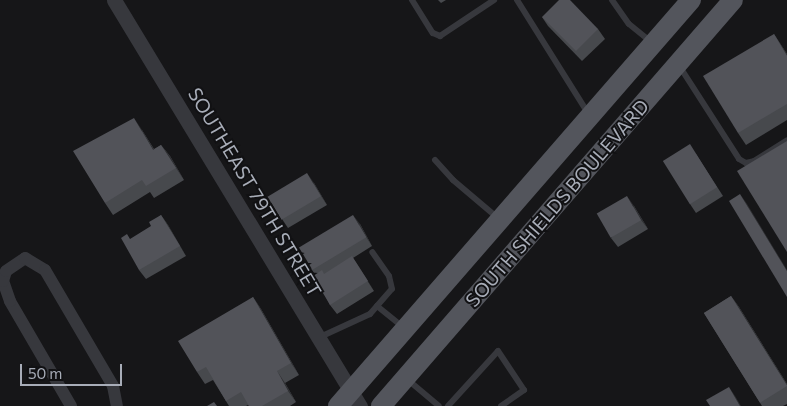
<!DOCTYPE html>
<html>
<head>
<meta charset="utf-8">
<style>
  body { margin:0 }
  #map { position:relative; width:787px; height:406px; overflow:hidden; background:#161618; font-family:Commissioner,sans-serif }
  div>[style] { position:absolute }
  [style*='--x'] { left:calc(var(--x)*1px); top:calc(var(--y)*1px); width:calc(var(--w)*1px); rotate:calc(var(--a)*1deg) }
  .service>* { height:6px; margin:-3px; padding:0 3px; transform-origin:3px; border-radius:3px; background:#37383d }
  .minor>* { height:12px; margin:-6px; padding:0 6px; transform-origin:6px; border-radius:6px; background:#37383d }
  .tertiary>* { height:15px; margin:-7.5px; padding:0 7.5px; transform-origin:7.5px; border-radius:7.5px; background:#37383d }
  .primary>* { height:20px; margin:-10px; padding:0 10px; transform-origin:10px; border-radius:10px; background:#53555c }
  .wall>* { inset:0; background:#47494d }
  .shaded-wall>* { inset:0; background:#2f3033 }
  .building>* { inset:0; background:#525359; transform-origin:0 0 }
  span { translate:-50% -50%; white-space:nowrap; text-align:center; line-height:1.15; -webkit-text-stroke:4px #111113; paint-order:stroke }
  .street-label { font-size:19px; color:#a8adb8 }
  .scale { position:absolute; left:20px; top:364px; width:102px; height:22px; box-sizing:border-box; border:2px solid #a8adb8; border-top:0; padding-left:6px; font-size:15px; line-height:18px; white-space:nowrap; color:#a8adb8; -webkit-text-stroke:4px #111113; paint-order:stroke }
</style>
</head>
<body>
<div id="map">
  <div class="service">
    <i style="--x:412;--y:0;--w:39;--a:58"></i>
    <i style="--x:433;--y:33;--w:8;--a:23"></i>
    <i style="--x:440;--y:36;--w:65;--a:-33.7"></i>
    <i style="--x:517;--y:0;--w:133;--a:57.9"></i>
    <i style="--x:612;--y:0;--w:29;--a:55"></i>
    <i style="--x:629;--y:24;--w:27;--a:39"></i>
    <i style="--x:680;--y:67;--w:109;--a:57.3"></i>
    <i style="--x:739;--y:159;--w:8;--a:30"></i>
    <i style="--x:746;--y:163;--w:8;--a:-14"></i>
    <i style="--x:754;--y:161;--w:39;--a:-32"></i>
    <i style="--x:435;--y:160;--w:27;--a:48"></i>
    <i style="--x:453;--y:180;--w:60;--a:40.3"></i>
    <i style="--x:377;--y:306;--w:33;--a:39"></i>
    <i style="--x:320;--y:337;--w:55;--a:-24.7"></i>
    <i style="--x:370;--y:314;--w:33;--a:-49"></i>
    <i style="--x:392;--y:289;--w:13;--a:-103"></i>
    <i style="--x:389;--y:276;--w:29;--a:-125"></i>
    <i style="--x:408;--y:380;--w:40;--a:40"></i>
    <i style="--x:448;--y:406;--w:74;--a:-47.7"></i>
    <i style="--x:498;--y:351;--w:47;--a:56.3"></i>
    <i style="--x:524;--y:390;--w:28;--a:145"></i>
  </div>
  <div class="minor">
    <i style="--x:71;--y:406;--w:121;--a:-120.2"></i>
    <i style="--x:10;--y:301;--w:21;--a:-109"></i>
    <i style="--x:3;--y:281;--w:10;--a:-73"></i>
    <i style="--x:6;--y:271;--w:23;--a:-34"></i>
    <i style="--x:25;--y:258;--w:23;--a:31"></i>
    <i style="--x:45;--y:270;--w:134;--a:59.6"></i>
    <i style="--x:113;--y:386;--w:20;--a:79"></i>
  </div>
  <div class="tertiary">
    <i style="--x:114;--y:0;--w:475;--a:58.8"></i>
  </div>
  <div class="primary">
    <i style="--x:338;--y:406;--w:538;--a:-48.99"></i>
    <i style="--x:381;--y:406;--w:537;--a:-49.07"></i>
  </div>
  <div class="wall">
    <i style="clip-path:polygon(438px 0,446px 0,441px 3px)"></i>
    <i style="clip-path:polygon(542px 17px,598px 29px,605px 39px,582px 61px,548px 26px)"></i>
    <i style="clip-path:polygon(774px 34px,787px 54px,787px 120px,746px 145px,738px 133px)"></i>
    <i style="clip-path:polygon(142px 130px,154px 149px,161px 145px,170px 156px,184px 180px,154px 198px,150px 192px,113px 215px,105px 203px)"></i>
    <i style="clip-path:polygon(696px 154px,723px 196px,696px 213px,690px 204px)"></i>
    <i style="clip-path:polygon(314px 183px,327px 205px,288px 228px,282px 219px)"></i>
    <i style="clip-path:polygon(634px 206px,648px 229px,618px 247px,611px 238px)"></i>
    <i style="clip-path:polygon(161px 215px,168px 225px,186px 256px,146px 279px,139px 270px,151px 226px)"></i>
    <i style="clip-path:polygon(360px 224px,372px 246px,353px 258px,374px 291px,337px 314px,330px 305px,315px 274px,311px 269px)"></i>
    <i style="clip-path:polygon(731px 296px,739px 307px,787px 384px,787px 404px,783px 406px,762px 406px,704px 313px)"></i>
    <i style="clip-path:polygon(253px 297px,261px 309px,299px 375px,285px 383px,296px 402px,290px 406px,249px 406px,248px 405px,246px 406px,229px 406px,213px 380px,205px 384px,197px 372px)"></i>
  </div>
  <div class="shaded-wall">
    <i style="clip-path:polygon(774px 34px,787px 54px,787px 56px)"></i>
    <i style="clip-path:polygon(134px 118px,142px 130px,161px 161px,153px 150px)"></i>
    <i style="clip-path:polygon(161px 145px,170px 156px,184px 180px,176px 168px)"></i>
    <i style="clip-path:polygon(307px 173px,314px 183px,327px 205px,321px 196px)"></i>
    <i style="clip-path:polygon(740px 194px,747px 204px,787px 270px,787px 271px)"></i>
    <i style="clip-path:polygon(627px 196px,634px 206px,648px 229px,641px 220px)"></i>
    <i style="clip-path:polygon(161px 215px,168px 225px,186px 256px,180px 246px)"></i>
    <i style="clip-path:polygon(353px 215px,360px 224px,372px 246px,366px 237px)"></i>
    <i style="clip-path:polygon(352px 256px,358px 266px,374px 291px,368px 281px)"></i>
    <i style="clip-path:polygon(731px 296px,739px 307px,787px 384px,787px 386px)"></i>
    <i style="clip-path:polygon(253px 297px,261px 309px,299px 375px,291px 363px)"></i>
    <i style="clip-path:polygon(277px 371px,285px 383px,296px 402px,288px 391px)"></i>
    <i style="clip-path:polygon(729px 387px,735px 396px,741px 406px,740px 406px)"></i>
  </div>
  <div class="building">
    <i style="clip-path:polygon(559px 0,570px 0,598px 29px,576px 51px,542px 17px)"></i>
    <i style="clip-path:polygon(774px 34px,787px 56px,787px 104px,738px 133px,703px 76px)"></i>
    <i style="clip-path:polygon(134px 118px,153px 150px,161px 145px,176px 168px,146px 186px,142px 180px,105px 203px,73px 151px)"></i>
    <i style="clip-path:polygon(787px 141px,787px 252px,737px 171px)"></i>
    <i style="left:690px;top:144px;width:51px;height:32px;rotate:58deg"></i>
    <i style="left:307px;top:173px;width:27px;height:46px;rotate:59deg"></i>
    <i style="clip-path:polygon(740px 194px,787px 271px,787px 297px,729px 201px)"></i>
    <i style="left:627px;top:196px;width:28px;height:35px;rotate:60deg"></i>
    <i style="clip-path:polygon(161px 215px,180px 246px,139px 270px,121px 238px,127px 234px,130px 239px,151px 226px,149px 222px)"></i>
    <i style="left:353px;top:215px;width:26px;height:63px;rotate:59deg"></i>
    <i style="clip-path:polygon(352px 256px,368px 281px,330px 305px,313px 276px,322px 270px,324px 274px)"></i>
    <i style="left:731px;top:296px;width:106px;height:32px;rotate:58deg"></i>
    <i style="clip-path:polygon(253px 297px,291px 363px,277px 371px,288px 391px,262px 406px,249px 406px,241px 392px,226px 401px,206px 367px,197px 372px,178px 341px)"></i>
    <i style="clip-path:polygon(729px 387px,740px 406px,710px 406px,706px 400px)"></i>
    <i style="clip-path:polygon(214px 402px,217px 406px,207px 406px)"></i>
  </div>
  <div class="street-label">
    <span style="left:255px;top:192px;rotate:59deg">SOUTHEAST 79TH STREET</span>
    <span style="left:557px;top:203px;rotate:-49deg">SOUTH SHIELDS BOULEVARD</span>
  </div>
  <div class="scale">50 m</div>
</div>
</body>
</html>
